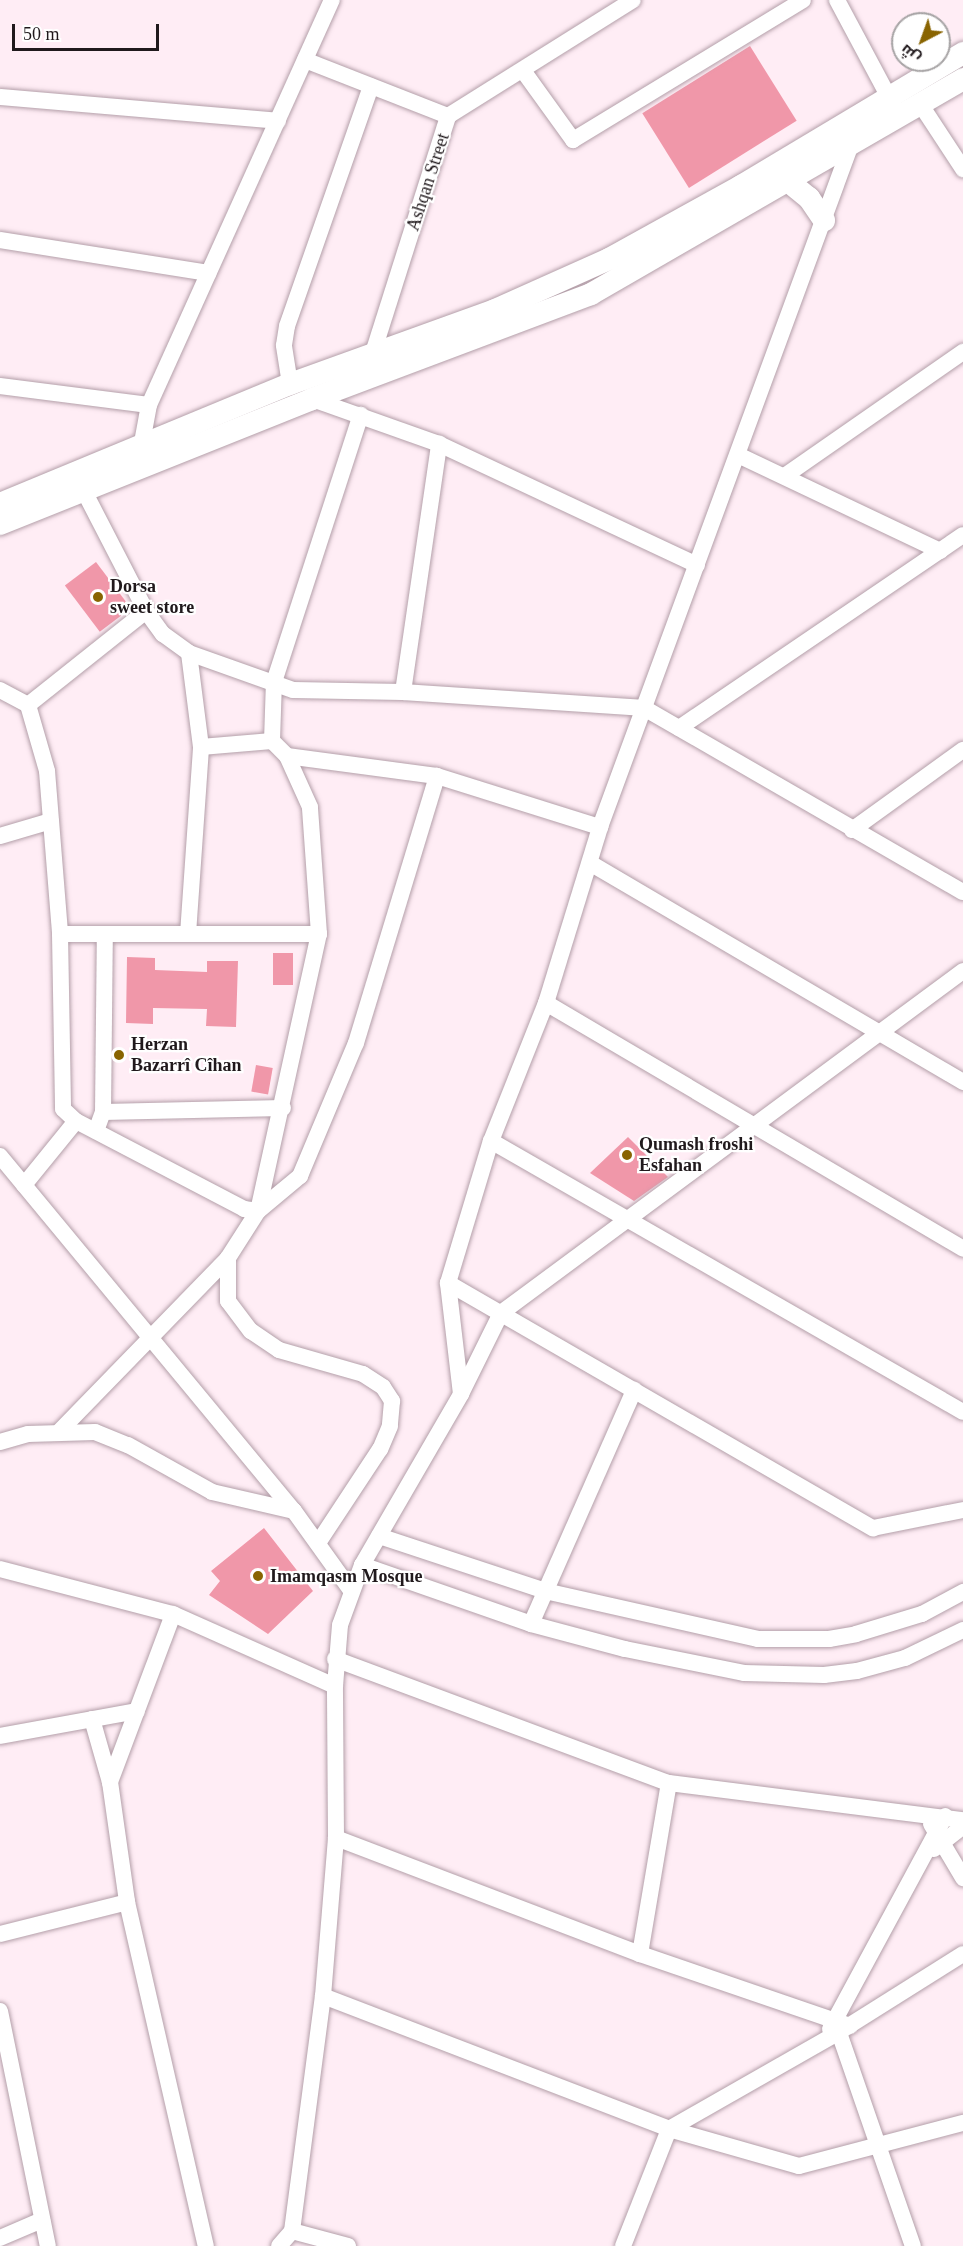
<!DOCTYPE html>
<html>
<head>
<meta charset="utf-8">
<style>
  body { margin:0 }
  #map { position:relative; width:963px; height:2246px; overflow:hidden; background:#ffedf5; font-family:"Times New Roman",Cairo,serif }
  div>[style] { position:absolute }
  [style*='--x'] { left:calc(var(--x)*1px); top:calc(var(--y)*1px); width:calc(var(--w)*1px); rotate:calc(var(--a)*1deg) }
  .building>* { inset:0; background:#f097a9; transform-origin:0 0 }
  .roads { filter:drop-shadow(0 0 2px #b49fa9) drop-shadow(0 0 2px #b49fa9) }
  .street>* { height:16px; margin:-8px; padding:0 8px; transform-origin:8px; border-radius:8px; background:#fff }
  .secondary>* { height:22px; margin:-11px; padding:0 11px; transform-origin:11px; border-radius:11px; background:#fff }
  .dots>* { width:16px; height:16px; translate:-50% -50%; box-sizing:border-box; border:3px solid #fff; border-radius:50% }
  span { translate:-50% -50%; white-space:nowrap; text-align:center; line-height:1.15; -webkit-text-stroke:4.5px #fff; paint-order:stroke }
  .street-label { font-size:18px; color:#20191c }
  .poi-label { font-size:18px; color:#20191c; font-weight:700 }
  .left { translate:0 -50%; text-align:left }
  .north { position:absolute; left:891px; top:12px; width:60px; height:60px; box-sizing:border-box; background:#fff; border:2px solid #a6a3a4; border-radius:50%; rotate:221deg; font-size:16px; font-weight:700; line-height:24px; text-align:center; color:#20191c }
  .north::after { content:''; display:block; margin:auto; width:21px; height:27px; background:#896401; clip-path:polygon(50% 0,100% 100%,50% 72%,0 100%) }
  .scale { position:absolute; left:12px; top:24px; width:147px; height:27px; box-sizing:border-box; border:3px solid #20191c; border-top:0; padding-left:8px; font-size:18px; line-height:21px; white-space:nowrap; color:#20191c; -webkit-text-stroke:4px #fff; paint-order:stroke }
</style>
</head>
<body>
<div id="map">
  <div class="building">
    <i style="left:750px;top:46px;width:88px;height:127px;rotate:58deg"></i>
    <i style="left:96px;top:562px;width:58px;height:39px;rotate:53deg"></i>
    <i style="left:273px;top:953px;width:20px;height:32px"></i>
    <i style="clip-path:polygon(127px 957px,155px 958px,155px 970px,207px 972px,207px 961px,238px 961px,236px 1027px,206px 1026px,207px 1009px,153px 1008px,153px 1024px,126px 1023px)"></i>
    <i style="left:256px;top:1065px;width:17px;height:27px;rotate:10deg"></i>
    <i style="clip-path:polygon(628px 1137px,668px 1177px,634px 1201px,590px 1173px)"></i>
    <i style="clip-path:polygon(264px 1528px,313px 1591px,268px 1634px,209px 1595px,220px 1581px,211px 1571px)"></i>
  </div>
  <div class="roads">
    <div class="street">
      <i style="--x:837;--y:0;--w:119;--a:61.9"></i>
      <i style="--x:305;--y:60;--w:154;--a:21.4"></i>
      <i style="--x:524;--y:72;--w:84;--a:54.2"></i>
      <i style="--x:573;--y:140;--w:269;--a:-31.3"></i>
      <i style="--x:0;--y:97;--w:279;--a:4.9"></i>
      <i style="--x:921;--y:105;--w:77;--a:56.7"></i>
      <i style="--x:0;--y:240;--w:211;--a:9"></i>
      <i style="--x:373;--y:353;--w:249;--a:-72.4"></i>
      <i style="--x:448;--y:116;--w:218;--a:-32.1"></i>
      <i style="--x:290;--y:384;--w:39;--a:-99"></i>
      <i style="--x:284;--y:345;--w:19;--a:-81"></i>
      <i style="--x:287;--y:326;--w:254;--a:-70.7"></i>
      <i style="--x:0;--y:386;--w:150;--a:7.3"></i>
      <i style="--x:312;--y:399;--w:135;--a:19.5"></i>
      <i style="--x:439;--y:444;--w:285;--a:25.1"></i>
      <i style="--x:141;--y:448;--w:44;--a:-79.5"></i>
      <i style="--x:149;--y:405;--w:444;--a:-65.7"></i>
      <i style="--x:738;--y:455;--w:224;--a:25.4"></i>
      <i style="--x:786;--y:475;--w:216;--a:-34.8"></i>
      <i style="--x:84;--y:491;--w:135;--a:62.7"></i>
      <i style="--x:146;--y:611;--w:29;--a:54"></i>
      <i style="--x:163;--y:634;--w:32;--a:36"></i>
      <i style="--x:189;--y:653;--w:110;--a:19.6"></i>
      <i style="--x:293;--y:690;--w:110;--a:1"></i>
      <i style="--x:403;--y:692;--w:242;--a:3.8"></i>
      <i style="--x:644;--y:708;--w:368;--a:30"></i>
      <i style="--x:0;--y:690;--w:32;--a:28"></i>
      <i style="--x:28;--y:705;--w:69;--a:73.9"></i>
      <i style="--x:47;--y:771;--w:164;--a:85.4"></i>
      <i style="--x:60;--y:934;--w:175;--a:89"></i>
      <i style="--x:63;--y:1109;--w:18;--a:43"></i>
      <i style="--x:76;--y:1121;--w:190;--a:27.6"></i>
      <i style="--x:244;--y:1209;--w:14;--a:8"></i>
      <i style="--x:258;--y:1211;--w:56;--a:122.6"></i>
      <i style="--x:228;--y:1258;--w:241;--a:134.2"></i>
      <i style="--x:403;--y:692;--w:251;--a:-81.7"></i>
      <i style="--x:28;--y:705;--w:151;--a:-38.5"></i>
      <i style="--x:679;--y:728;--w:343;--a:-34.2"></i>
      <i style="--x:201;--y:747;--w:71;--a:-4.8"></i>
      <i style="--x:287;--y:756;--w:151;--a:7.6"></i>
      <i style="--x:437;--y:776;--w:171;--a:17.4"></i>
      <i style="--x:852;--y:830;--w:137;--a:-35.8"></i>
      <i style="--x:0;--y:836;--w:53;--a:-16.4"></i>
      <i style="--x:590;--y:863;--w:433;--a:30.4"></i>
      <i style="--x:60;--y:934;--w:259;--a:0"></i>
      <i style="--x:188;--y:934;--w:187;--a:-86"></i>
      <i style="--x:201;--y:747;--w:95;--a:-97.3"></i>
      <i style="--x:546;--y:1003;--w:484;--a:30.5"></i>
      <i style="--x:103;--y:1112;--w:180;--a:-1.3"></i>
      <i style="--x:96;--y:1131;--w:20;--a:-70"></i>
      <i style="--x:103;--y:1112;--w:178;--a:-89.4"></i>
      <i style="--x:491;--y:1141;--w:544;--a:29.86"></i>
      <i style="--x:0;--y:1156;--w:461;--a:50.4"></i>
      <i style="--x:24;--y:1185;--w:82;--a:-50.9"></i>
      <i style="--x:258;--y:1211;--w:284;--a:-77.6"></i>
      <i style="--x:319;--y:934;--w:127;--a:-94.1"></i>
      <i style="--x:310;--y:807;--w:56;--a:-114.3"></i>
      <i style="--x:287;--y:756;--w:21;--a:-135"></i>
      <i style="--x:272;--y:741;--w:59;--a:-88.1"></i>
      <i style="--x:274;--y:682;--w:281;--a:-72"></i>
      <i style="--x:258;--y:1211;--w:55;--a:-39.8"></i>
      <i style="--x:300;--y:1176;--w:144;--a:-67.2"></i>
      <i style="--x:356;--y:1043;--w:279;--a:-73.1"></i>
      <i style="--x:228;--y:1258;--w:43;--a:90"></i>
      <i style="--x:228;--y:1301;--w:38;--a:53"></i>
      <i style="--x:251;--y:1331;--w:34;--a:34"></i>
      <i style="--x:279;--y:1350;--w:87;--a:15.9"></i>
      <i style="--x:363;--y:1374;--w:24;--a:33"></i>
      <i style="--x:383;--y:1387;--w:17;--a:57"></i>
      <i style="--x:392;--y:1401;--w:25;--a:95"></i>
      <i style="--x:390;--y:1426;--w:25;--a:113"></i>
      <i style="--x:380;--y:1449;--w:113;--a:123.4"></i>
      <i style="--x:448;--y:1283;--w:491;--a:30"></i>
      <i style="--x:873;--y:1528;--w:92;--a:-11.3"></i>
      <i style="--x:461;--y:1394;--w:90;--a:-63.7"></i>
      <i style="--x:501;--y:1313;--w:575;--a:-36.51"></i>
      <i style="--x:0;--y:1442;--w:29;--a:-16"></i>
      <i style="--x:28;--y:1434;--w:67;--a:-1.7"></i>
      <i style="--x:95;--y:1432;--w:35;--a:22"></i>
      <i style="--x:128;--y:1445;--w:96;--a:29.2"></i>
      <i style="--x:212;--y:1492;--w:84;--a:13"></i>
      <i style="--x:294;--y:1511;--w:96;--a:54.3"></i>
      <i style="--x:379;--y:1536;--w:175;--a:18.3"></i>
      <i style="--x:545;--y:1591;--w:218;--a:12.7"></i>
      <i style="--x:758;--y:1639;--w:71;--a:0"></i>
      <i style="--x:829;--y:1639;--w:27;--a:-10"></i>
      <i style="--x:856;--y:1634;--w:69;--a:-16.9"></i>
      <i style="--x:922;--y:1614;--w:47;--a:-28.2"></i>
      <i style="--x:362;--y:1565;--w:179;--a:19.2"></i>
      <i style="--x:531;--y:1624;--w:97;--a:14.9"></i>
      <i style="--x:625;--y:1649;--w:121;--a:11.4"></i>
      <i style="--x:744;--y:1673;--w:80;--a:1.4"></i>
      <i style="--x:824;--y:1675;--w:33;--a:-7"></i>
      <i style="--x:857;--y:1671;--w:50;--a:-15.2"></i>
      <i style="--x:905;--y:1658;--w:64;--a:-25.8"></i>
      <i style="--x:0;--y:1569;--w:179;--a:14.6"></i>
      <i style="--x:173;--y:1614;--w:177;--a:24"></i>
      <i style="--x:531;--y:1624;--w:256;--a:-66.2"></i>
      <i style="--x:335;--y:1659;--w:356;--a:20.4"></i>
      <i style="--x:669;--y:1783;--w:296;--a:7.2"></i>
      <i style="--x:92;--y:1719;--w:66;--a:74.1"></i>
      <i style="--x:110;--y:1782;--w:121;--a:81.9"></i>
      <i style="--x:127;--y:1902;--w:353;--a:77.1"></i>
      <i style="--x:0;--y:1736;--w:139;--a:-10.3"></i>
      <i style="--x:110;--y:1782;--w:179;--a:-69.4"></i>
      <i style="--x:931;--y:1824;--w:63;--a:59.3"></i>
      <i style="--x:336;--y:1838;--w:325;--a:20.9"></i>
      <i style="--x:640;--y:1954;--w:222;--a:18.9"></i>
      <i style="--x:934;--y:1849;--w:37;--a:-38"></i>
      <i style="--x:0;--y:1934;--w:131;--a:-14.1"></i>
      <i style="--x:640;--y:1954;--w:173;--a:-80.4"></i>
      <i style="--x:323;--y:1996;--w:371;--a:21"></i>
      <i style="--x:669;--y:2129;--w:135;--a:15.9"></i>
      <i style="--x:799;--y:2166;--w:170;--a:-14.7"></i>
      <i style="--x:0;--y:2011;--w:240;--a:78.5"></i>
      <i style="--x:836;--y:2024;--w:235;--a:70.9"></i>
      <i style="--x:830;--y:2029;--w:242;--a:-61.6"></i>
      <i style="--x:292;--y:2231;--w:58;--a:15"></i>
      <i style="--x:0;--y:2238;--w:46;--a:-23.2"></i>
      <i style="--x:279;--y:2246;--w:20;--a:-49"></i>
      <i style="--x:292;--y:2231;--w:237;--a:-82.5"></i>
      <i style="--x:323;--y:1996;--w:159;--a:-85.3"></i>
      <i style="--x:336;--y:1838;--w:152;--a:-90.4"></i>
      <i style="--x:335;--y:1686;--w:61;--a:-85.3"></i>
      <i style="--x:340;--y:1625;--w:64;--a:-69.9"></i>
      <i style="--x:362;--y:1565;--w:198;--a:-59.9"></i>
      <i style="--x:461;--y:1394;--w:112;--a:-96.7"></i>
      <i style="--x:448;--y:1283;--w:148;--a:-73.2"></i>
      <i style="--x:491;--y:1141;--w:149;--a:-68.3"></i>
      <i style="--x:546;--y:1003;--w:184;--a:-72.9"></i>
      <i style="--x:600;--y:827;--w:733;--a:-69.81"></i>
      <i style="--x:623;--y:2246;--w:126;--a:-68.5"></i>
      <i style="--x:669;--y:2129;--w:196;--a:-29.7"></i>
      <i style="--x:839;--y:2032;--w:146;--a:-32.2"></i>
    </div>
    <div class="secondary">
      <i style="--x:789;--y:182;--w:26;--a:39"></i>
      <i style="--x:809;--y:198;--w:27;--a:56"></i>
      <i style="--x:0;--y:504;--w:314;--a:-22.5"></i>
      <i style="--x:290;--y:384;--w:218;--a:-19.8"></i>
      <i style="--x:495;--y:310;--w:125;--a:-24.1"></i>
      <i style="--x:609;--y:259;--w:151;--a:-28.9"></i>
      <i style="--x:741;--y:186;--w:259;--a:-30.9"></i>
      <i style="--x:0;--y:524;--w:336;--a:-21.8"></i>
      <i style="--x:312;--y:399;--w:298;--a:-20.6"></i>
      <i style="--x:591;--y:294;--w:430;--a:-30"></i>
    </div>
  </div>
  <div class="dots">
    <i style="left:98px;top:597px;background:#896401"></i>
    <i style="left:119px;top:1055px;background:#896401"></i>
    <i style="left:627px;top:1155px;background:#896401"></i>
    <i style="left:258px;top:1576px;background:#896401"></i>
  </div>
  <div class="street-label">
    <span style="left:428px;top:182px;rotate:-72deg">Ashqan Street</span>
  </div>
  <div class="poi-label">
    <span class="left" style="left:110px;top:597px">Dorsa<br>sweet store</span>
    <span class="left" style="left:131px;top:1055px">Herzan<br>Bazarrî Cîhan</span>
    <span class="left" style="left:639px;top:1155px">Qumash froshi<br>Esfahan</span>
    <span class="left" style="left:270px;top:1576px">Imamqasm Mosque</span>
  </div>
  <div class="north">ش</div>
  <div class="scale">50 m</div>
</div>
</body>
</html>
